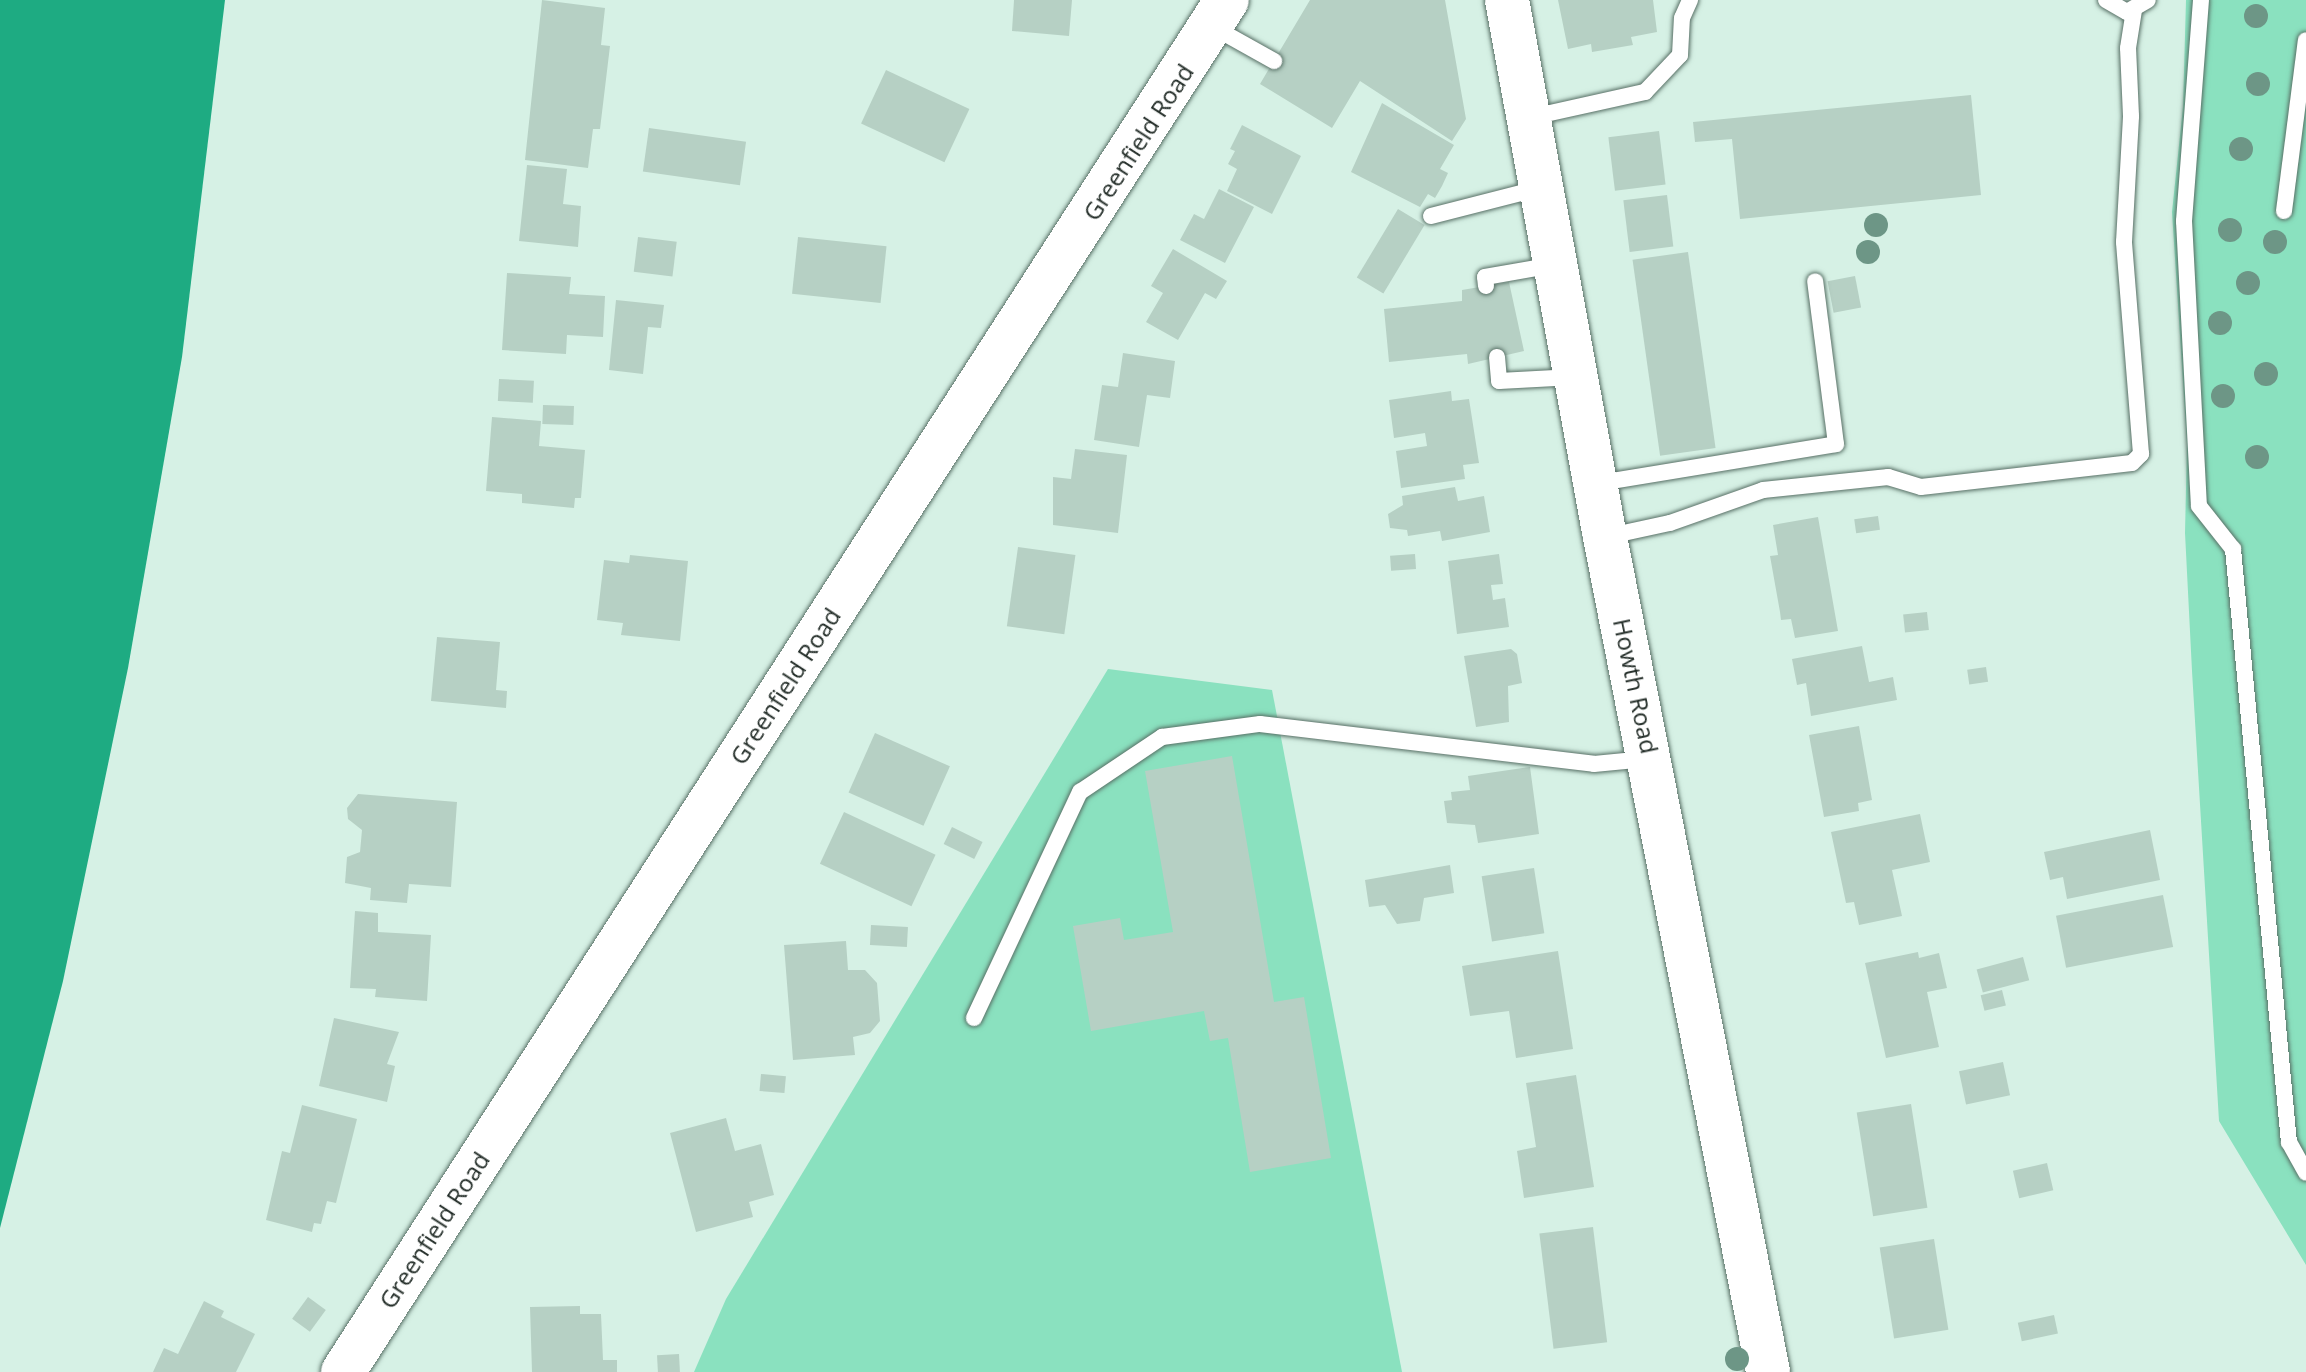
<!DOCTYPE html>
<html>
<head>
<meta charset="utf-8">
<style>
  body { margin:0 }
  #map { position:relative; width:2306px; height:1372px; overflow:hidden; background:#d6f1e5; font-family:"Open Sans",sans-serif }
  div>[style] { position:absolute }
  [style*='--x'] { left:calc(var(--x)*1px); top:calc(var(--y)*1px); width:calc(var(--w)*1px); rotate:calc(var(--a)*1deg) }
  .green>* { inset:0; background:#8ae1bf }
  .water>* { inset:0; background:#1eab82 }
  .building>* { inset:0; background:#b6d0c4; transform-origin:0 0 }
  .roads { filter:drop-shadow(0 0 2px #587066) drop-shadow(0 0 2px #587066) }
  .lane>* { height:16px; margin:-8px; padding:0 8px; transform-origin:8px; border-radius:8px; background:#fff }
  .secondary>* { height:44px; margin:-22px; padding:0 22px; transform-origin:22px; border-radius:22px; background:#fff }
  .trees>* { width:24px; height:24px; margin:-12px; border-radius:50%; background:#6d9686 }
  span { translate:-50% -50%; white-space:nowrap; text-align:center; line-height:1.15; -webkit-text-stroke:7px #fff; paint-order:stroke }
  .street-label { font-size:24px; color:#232d28 }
</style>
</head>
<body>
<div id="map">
  <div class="green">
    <i style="clip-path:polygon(2186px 0,2306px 0,2306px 1265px,2219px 1121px,2192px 671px,2185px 533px,2187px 444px,2172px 212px,2183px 107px)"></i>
    <i style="clip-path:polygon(1108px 669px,1272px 690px,1402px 1372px,694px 1372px,726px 1299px)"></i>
  </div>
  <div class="water">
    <i style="clip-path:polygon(0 0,225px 0,182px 357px,128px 668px,63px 981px,0 1228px)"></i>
  </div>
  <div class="building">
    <i style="clip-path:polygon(542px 0,605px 8px,601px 45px,610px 46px,600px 129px,593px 129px,588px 168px,525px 160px)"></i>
    <i style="clip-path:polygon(1014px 0,1072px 0,1069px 36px,1012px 31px)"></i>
    <i style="clip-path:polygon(1310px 0,1445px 0,1466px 119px,1452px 141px,1360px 81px,1332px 128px,1260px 84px)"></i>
    <i style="clip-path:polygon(1558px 0,1653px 0,1657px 32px,1631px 37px,1633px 45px,1592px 52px,1591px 44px,1568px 49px)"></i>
    <i style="left:886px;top:70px;width:92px;height:59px;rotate:25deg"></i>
    <i style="clip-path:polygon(1971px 95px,1981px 195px,1740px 219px,1732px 139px,1695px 142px,1693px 122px)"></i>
    <i style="clip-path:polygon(1382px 103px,1454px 145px,1440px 169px,1448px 173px,1442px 186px,1435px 198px,1428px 194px,1420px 207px,1351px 172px)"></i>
    <i style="clip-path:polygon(1242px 125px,1301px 156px,1272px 214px,1227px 191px,1237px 169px,1228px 164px,1235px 151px,1230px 149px)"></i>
    <i style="left:649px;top:128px;width:98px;height:44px;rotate:8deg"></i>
    <i style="left:1659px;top:131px;width:54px;height:51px;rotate:83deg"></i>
    <i style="clip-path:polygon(527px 165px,567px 169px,563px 204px,581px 206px,578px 247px,519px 241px)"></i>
    <i style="clip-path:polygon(1219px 189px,1254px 207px,1225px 263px,1180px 240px,1194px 214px,1204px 219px)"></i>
    <i style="left:1667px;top:195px;width:52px;height:44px;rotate:83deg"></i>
    <i style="left:1398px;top:209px;width:31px;height:80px;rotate:31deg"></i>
    <i style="left:638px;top:237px;width:39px;height:35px;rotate:7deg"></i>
    <i style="left:798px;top:237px;width:89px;height:57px;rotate:6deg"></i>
    <i style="clip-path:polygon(1173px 249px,1227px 281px,1216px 299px,1205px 293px,1178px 340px,1146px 322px,1163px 293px,1151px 286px)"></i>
    <i style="left:1688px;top:252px;width:198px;height:56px;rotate:82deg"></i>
    <i style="clip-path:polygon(507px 273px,571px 277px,569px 294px,605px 296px,603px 337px,567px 335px,566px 354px,502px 350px)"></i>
    <i style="left:1855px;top:276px;width:32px;height:28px;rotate:79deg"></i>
    <i style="clip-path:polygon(1509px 282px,1524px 351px,1468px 364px,1467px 354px,1389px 362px,1384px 309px,1462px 301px,1462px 290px)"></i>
    <i style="clip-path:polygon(616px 300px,664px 305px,661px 328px,648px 327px,643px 374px,609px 370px)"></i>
    <i style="clip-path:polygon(1123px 353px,1175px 361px,1170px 398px,1147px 395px,1139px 447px,1094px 440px,1102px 385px,1118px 387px)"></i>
    <i style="left:499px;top:379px;width:35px;height:22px;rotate:3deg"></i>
    <i style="clip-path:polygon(1451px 391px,1452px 401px,1469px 399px,1479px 463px,1463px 465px,1465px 479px,1401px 488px,1396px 451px,1427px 446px,1425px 433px,1394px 438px,1389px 400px)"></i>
    <i style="left:543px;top:405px;width:31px;height:19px;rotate:2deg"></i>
    <i style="clip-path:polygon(492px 417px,541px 421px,539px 446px,585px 450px,581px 498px,575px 498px,574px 508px,522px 503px,522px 494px,486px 491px)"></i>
    <i style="clip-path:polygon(1075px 449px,1127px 455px,1118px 533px,1053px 525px,1053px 477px,1071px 479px)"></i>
    <i style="clip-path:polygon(1455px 487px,1458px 501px,1484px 496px,1490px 532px,1442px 541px,1440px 531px,1408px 536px,1407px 530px,1390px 528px,1388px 514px,1403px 505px,1402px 496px)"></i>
    <i style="left:1878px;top:516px;width:14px;height:24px;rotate:82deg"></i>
    <i style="clip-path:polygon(1818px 517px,1838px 631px,1795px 638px,1791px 619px,1781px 620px,1780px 612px,1770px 556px,1778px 555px,1773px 525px)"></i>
    <i style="left:1018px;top:547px;width:58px;height:80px;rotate:8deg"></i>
    <i style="left:1415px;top:554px;width:15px;height:25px;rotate:86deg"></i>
    <i style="clip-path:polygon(1499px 554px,1503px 584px,1491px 585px,1493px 600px,1505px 598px,1509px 627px,1457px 634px,1448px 561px)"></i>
    <i style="clip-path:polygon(630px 555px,688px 561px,680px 641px,621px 635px,623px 623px,597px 620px,604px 560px,629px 563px)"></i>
    <i style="left:1927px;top:612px;width:18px;height:24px;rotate:84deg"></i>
    <i style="clip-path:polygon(437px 637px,500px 642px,496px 690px,507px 691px,506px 708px,431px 701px)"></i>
    <i style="clip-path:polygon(1862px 646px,1869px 682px,1893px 677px,1897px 700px,1811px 716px,1806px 683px,1797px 685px,1792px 659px)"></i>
    <i style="clip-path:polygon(1511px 649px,1517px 654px,1522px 683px,1508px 686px,1509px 722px,1476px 727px,1464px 656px)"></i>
    <i style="left:1986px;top:667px;width:15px;height:19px;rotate:82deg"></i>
    <i style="clip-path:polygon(1859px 726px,1872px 800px,1858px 803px,1859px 811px,1824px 817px,1809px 735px)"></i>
    <i style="left:875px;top:733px;width:82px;height:65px;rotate:24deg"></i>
    <i style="clip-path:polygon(1232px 756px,1274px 1002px,1304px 997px,1331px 1158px,1250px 1172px,1228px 1038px,1210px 1041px,1204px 1011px,1091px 1031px,1073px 926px,1120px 918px,1124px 940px,1173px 932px,1145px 771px)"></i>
    <i style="clip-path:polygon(1530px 767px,1539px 834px,1478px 843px,1475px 825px,1447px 823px,1444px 801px,1452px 800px,1451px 792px,1470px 790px,1468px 776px)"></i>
    <i style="clip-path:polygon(358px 794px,457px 802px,451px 887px,409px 884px,407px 903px,370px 900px,371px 888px,345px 883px,347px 857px,360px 852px,362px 830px,348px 819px,347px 808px)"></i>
    <i style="left:844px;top:812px;width:101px;height:57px;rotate:25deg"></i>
    <i style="clip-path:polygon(1920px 814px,1930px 862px,1892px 870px,1902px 916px,1859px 925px,1854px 902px,1846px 903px,1831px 832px)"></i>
    <i style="left:952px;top:827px;width:34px;height:19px;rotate:26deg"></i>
    <i style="clip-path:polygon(2150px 830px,2160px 880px,2067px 899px,2063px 877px,2050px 880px,2044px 852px)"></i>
    <i style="clip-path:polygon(1450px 865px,1454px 893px,1424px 898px,1420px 921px,1397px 924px,1385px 905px,1369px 907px,1365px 880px)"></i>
    <i style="left:1534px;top:868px;width:66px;height:53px;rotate:81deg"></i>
    <i style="left:2163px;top:895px;width:53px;height:109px;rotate:79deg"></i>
    <i style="clip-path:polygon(355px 911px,378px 913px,378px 932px,431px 935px,427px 1001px,375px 997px,376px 989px,350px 988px)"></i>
    <i style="left:871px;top:925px;width:37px;height:20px;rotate:3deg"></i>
    <i style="clip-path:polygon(846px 941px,848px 970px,865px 970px,877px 983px,880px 1021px,870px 1033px,853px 1037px,855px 1055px,793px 1060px,784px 945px)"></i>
    <i style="clip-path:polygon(1558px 951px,1573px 1049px,1516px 1058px,1509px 1011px,1470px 1016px,1462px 966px)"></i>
    <i style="clip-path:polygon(1918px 952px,1919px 958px,1939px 953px,1947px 988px,1927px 992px,1939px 1047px,1886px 1058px,1865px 963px)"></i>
    <i style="left:2023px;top:957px;width:24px;height:48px;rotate:75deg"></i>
    <i style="left:2002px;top:990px;width:16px;height:22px;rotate:76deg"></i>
    <i style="clip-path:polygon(334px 1018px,399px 1032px,387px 1064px,395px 1066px,387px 1102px,319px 1086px)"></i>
    <i style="left:2003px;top:1062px;width:34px;height:45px;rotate:78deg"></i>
    <i style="left:761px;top:1074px;width:25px;height:17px;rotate:5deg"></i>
    <i style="clip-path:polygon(1576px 1075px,1594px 1187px,1524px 1198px,1517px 1151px,1536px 1147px,1526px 1083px)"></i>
    <i style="left:1911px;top:1104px;width:105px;height:55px;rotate:81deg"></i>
    <i style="clip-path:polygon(302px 1105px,357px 1119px,336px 1203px,327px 1201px,321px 1224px,314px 1223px,312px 1232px,266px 1220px,282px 1151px,290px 1153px)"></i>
    <i style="clip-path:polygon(726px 1118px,735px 1151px,761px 1144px,774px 1195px,749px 1202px,753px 1217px,696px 1232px,670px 1133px)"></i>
    <i style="left:2047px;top:1163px;width:28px;height:35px;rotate:77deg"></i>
    <i style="left:1593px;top:1227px;width:116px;height:54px;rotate:83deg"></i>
    <i style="left:1934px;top:1239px;width:92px;height:55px;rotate:81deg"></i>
    <i style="left:308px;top:1297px;width:22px;height:27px;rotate:36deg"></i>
    <i style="clip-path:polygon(204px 1301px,224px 1311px,221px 1317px,255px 1334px,236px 1372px,153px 1372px,164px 1348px,178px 1354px)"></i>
    <i style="clip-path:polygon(580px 1306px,580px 1314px,601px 1314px,603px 1360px,617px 1360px,617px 1372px,532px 1372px,530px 1307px)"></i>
    <i style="left:2054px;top:1315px;width:19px;height:37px;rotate:78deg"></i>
    <i style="left:679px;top:1354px;width:18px;height:22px;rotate:87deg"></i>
  </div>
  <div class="roads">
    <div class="lane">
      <i style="--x:2106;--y:0;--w:24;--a:30"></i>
      <i style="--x:2127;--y:12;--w:24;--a:-30"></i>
      <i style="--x:2201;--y:0;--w:222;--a:94.4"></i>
      <i style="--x:2184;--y:221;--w:285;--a:87"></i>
      <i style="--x:2199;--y:506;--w:55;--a:51.7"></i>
      <i style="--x:2233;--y:549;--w:596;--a:84.61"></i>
      <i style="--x:2289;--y:1142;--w:35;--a:61"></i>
      <i style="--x:1213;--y:27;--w:70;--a:29.1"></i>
      <i style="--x:1532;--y:117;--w:116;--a:-12.5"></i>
      <i style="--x:1645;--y:92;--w:51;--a:-46.6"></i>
      <i style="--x:1680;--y:55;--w:37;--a:-87"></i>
      <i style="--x:1682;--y:18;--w:20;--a:-66"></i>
      <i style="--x:2284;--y:211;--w:172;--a:-82.7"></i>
      <i style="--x:1431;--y:216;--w:113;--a:-14.4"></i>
      <i style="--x:1486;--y:286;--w:9;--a:-96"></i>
      <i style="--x:1485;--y:277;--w:69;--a:-10"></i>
      <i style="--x:1497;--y:357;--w:24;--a:85"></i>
      <i style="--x:1499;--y:381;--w:75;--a:-3.1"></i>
      <i style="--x:1599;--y:483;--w:240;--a:-9.3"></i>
      <i style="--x:1836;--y:444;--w:164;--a:-97.3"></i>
      <i style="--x:1605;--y:537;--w:66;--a:-12.2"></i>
      <i style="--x:1670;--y:523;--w:99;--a:-19.5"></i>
      <i style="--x:1763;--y:490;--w:126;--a:-5.9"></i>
      <i style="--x:1888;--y:477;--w:34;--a:17"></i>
      <i style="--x:1921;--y:487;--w:212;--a:-6.5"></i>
      <i style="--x:2132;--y:463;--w:13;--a:-45"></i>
      <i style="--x:2141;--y:454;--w:213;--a:-94.6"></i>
      <i style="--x:2124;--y:242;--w:126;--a:-86.8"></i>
      <i style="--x:2131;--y:116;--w:68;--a:-92.5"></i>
      <i style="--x:2128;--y:48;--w:37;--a:-81"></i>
      <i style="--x:974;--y:1018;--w:250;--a:-64.9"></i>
      <i style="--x:1080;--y:792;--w:99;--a:-33.9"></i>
      <i style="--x:1162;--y:737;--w:99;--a:-7.6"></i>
      <i style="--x:1260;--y:724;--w:336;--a:6.8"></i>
      <i style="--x:1594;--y:764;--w:52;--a:-5.5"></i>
    </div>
    <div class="secondary">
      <i style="--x:1507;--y:0;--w:546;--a:79.66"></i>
      <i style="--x:1605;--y:537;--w:851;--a:78.95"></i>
      <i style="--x:343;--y:1372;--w:1632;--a:-57.21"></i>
    </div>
  </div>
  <div class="trees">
    <i style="left:2256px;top:16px"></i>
    <i style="left:2258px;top:84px"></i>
    <i style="left:2241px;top:149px"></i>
    <i style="left:1876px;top:225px"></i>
    <i style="left:2230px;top:230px"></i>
    <i style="left:2275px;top:242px"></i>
    <i style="left:1868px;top:252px"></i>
    <i style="left:2248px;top:283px"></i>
    <i style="left:2220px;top:323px"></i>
    <i style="left:2266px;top:374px"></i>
    <i style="left:2223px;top:396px"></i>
    <i style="left:2257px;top:457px"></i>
    <i style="left:1737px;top:1359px"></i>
  </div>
  <div class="street-label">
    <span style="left:1138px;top:142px;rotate:-57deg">Greenfield Road</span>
    <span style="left:785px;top:686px;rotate:-57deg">Greenfield Road</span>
    <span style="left:1636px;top:686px;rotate:78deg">Howth Road</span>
    <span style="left:434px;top:1230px;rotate:-57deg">Greenfield Road</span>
  </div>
</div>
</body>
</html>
